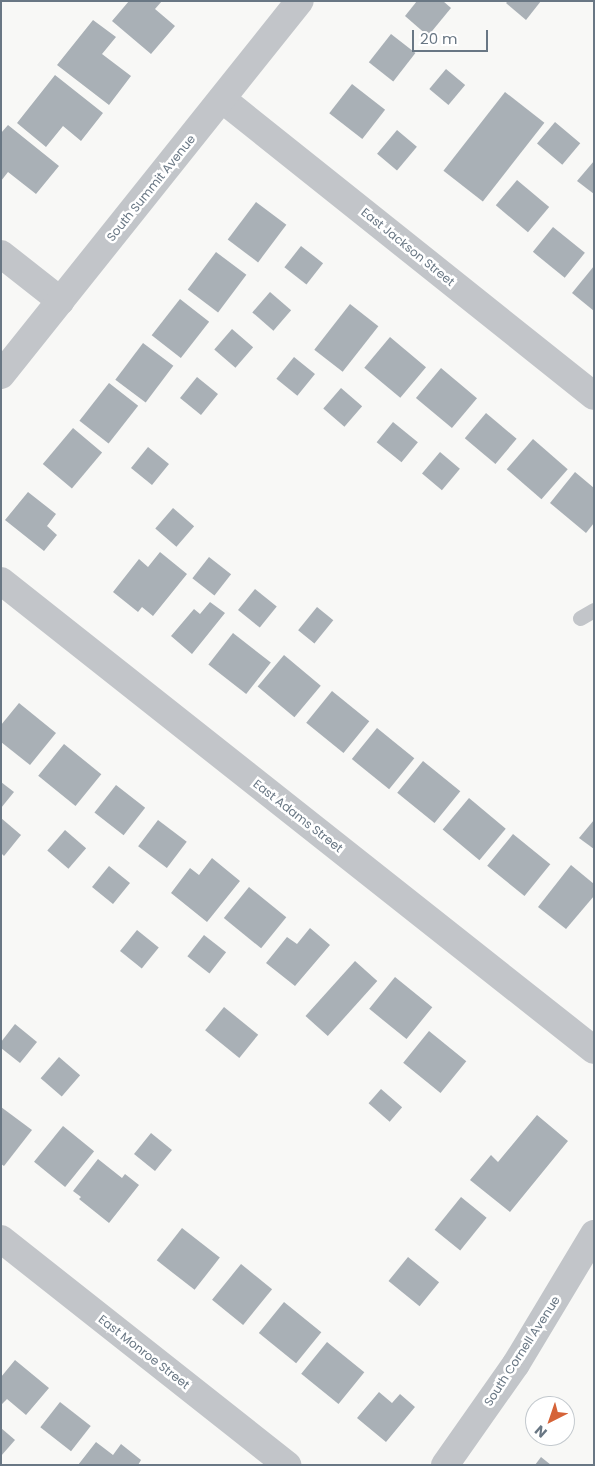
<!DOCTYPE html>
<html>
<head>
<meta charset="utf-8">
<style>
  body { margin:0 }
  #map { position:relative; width:595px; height:1466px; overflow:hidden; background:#f8f8f6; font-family:Poppins,sans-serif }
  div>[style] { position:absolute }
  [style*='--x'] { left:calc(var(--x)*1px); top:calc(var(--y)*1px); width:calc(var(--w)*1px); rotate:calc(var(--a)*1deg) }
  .building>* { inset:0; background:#a9b0b6; transform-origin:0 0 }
  .service>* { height:15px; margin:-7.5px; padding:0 7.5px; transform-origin:7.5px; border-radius:7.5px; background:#c2c5c9 }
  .minor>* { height:28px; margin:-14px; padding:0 14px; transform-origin:14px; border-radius:14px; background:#c2c5c9 }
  span { translate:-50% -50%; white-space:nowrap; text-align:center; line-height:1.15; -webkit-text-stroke:5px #fff; paint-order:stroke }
  .street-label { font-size:12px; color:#697784 }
  .frame { position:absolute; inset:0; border:2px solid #697784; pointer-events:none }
  .north { position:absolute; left:525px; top:1396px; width:50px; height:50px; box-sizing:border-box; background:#fff; border:1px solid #c3c9ce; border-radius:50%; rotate:221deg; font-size:14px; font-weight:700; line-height:20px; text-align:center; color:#697784 }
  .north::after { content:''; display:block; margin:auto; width:18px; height:22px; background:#d56338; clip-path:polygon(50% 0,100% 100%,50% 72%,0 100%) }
  .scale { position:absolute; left:412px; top:30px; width:76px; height:22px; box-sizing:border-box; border:2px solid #697784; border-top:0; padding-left:6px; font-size:15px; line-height:18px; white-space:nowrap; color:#697784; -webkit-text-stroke:4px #fff; paint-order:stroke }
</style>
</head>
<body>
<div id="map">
  <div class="building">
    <i style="clip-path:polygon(129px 1px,162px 1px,155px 9px,175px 26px,151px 54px,112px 21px)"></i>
    <i style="clip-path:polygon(417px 1px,443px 1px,451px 8px,428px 36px,405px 16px)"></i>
    <i style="clip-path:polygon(508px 1px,541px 1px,526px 20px,506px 3px)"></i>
    <i style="clip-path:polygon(93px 20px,116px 37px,102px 54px,131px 76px,109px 105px,57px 65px)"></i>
    <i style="left:391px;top:34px;width:31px;height:36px;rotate:38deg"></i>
    <i style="left:446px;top:69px;width:25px;height:26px;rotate:40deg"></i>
    <i style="clip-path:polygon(55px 75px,103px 113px,81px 141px,63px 126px,46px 147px,17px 123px)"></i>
    <i style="left:352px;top:84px;width:42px;height:37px;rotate:38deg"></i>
    <i style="left:505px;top:92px;width:50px;height:100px;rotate:38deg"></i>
    <i style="left:555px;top:122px;width:33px;height:28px;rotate:40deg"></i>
    <i style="clip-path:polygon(8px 125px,59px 166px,36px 194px,8px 172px,1px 181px,1px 133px)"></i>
    <i style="left:397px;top:130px;width:26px;height:31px;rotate:40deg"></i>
    <i style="clip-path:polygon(594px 161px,594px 194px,577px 181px)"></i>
    <i style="left:517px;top:180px;width:42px;height:33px;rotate:40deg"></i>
    <i style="left:256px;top:202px;width:38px;height:47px;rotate:37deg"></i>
    <i style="left:553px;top:227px;width:41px;height:32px;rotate:39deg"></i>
    <i style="left:301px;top:246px;width:28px;height:27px;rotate:38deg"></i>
    <i style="left:216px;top:252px;width:38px;height:47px;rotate:37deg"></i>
    <i style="clip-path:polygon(594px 266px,594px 311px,572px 293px)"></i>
    <i style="left:270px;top:292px;width:28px;height:27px;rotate:41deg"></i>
    <i style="left:180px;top:299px;width:37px;height:46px;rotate:38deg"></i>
    <i style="left:350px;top:304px;width:36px;height:58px;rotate:38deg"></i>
    <i style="left:232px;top:329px;width:28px;height:27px;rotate:41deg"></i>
    <i style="left:390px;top:337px;width:47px;height:40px;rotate:40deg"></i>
    <i style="left:143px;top:343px;width:38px;height:46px;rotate:37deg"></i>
    <i style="left:294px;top:357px;width:27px;height:28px;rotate:39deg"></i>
    <i style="left:441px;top:368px;width:47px;height:39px;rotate:40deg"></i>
    <i style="left:197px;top:377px;width:27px;height:27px;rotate:39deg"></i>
    <i style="left:109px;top:383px;width:37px;height:48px;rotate:38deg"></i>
    <i style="left:341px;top:388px;width:28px;height:27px;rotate:41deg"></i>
    <i style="left:486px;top:413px;width:40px;height:33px;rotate:40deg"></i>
    <i style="left:393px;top:422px;width:32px;height:26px;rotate:39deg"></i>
    <i style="left:73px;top:428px;width:38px;height:47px;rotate:40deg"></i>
    <i style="left:533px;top:439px;width:46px;height:40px;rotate:41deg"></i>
    <i style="left:148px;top:447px;width:27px;height:27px;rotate:39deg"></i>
    <i style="left:440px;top:452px;width:26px;height:28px;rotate:40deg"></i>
    <i style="clip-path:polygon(575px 472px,594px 488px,594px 523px,586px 533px,550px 503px)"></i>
    <i style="clip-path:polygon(28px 492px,56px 514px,47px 526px,57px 535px,44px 551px,5px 520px)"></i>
    <i style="left:173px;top:508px;width:28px;height:27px;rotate:41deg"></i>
    <i style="clip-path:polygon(160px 552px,187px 574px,153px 616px,142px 607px,138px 612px,113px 592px,139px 559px,148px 567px)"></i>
    <i style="left:209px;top:557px;width:28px;height:27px;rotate:38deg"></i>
    <i style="left:255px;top:589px;width:28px;height:27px;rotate:39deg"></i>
    <i style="clip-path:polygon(210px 602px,225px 613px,192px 654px,171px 636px,194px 609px,200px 614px)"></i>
    <i style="left:317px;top:607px;width:21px;height:30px;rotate:39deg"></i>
    <i style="left:233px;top:633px;width:48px;height:40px;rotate:38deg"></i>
    <i style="left:284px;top:655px;width:48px;height:41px;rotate:40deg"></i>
    <i style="left:332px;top:691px;width:48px;height:41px;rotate:39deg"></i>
    <i style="clip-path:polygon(19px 703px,56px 733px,30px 765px,1px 742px,1px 725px)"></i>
    <i style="left:377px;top:728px;width:48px;height:40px;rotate:39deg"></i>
    <i style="left:64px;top:744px;width:48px;height:41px;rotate:39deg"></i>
    <i style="left:423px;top:761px;width:48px;height:41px;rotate:39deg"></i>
    <i style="clip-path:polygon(1px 782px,14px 792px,1px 808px)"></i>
    <i style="left:116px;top:785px;width:37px;height:35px;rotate:38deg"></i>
    <i style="left:469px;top:798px;width:48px;height:41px;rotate:40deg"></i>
    <i style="clip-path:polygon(1px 818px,21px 835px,4px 856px,1px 853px)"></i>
    <i style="left:158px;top:820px;width:36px;height:33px;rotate:37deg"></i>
    <i style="clip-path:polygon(594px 820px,594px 849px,579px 838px)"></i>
    <i style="left:65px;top:830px;width:28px;height:27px;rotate:41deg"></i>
    <i style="left:513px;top:834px;width:48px;height:41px;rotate:39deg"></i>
    <i style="clip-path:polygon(212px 858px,240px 881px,207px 922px,171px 893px,190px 868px,199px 875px)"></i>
    <i style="clip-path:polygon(571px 865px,594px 884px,594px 896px,566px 929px,538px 907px)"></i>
    <i style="left:109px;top:866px;width:27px;height:27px;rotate:39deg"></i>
    <i style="left:249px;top:887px;width:48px;height:40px;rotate:39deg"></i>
    <i style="clip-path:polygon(310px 928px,330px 945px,295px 986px,266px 963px,287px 937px,297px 944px)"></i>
    <i style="left:137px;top:930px;width:28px;height:27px;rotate:39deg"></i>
    <i style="left:204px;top:935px;width:28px;height:27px;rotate:38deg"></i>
    <i style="left:355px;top:961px;width:30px;height:74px;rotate:42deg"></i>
    <i style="left:395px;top:977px;width:48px;height:41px;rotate:39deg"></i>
    <i style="left:224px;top:1007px;width:44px;height:30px;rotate:39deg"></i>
    <i style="clip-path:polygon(15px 1024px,37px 1042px,20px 1063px,1px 1048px,1px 1042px)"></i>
    <i style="left:429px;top:1031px;width:48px;height:41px;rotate:39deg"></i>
    <i style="left:59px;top:1057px;width:28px;height:28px;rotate:41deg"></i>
    <i style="left:381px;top:1089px;width:28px;height:19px;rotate:41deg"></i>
    <i style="clip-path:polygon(1px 1107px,32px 1130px,4px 1166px,1px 1164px)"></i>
    <i style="clip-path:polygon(537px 1115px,568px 1141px,510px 1212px,470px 1180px,491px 1155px,498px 1162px)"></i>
    <i style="left:63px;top:1126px;width:40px;height:46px;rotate:39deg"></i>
    <i style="left:151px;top:1133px;width:27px;height:27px;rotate:39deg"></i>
    <i style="clip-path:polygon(98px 1159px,122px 1178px,125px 1174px,139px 1185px,109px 1223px,79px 1199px,81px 1197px,73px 1191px)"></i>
    <i style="left:461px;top:1197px;width:33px;height:42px;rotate:39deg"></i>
    <i style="left:182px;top:1228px;width:48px;height:41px;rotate:38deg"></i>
    <i style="left:408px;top:1257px;width:40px;height:31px;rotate:39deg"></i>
    <i style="left:241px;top:1264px;width:40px;height:46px;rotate:39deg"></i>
    <i style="left:284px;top:1302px;width:48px;height:40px;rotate:39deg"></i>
    <i style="left:327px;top:1342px;width:48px;height:41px;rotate:39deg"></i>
    <i style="clip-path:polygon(15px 1360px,49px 1388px,26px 1415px,7px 1399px,1px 1405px,1px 1377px)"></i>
    <i style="clip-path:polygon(379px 1392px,392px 1403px,400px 1394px,415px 1407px,386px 1442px,357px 1418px)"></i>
    <i style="left:60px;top:1402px;width:39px;height:32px;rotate:38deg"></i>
    <i style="clip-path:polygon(1px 1428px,15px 1440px,1px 1456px)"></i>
    <i style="clip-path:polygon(96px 1442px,113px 1455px,121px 1444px,141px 1460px,138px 1465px,78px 1465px)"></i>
    <i style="clip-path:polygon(541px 1457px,551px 1465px,535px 1465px)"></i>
  </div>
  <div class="service">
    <i style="--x:580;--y:618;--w:16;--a:-30"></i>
  </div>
  <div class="minor">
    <i style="--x:222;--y:99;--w:476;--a:38.6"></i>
    <i style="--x:1;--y:254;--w:76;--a:38.1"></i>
    <i style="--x:1;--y:375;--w:479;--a:-51.4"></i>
    <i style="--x:1;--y:581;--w:756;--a:38.34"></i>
    <i style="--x:1;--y:1239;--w:365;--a:38.3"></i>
    <i style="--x:445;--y:1465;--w:123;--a:-54.9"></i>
    <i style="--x:516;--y:1364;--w:152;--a:-59"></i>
  </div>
  <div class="street-label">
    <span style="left:151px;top:188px;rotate:-51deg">South Summit Avenue</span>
    <span style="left:408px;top:247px;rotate:39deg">East Jackson Street</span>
    <span style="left:298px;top:816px;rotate:38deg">East Adams Street</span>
    <span style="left:522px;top:1351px;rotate:-57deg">South Cornell Avenue</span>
    <span style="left:144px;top:1352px;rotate:38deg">East Monroe Street</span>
  </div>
  <div class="frame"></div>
  <div class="north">N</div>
  <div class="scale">20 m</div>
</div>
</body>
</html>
